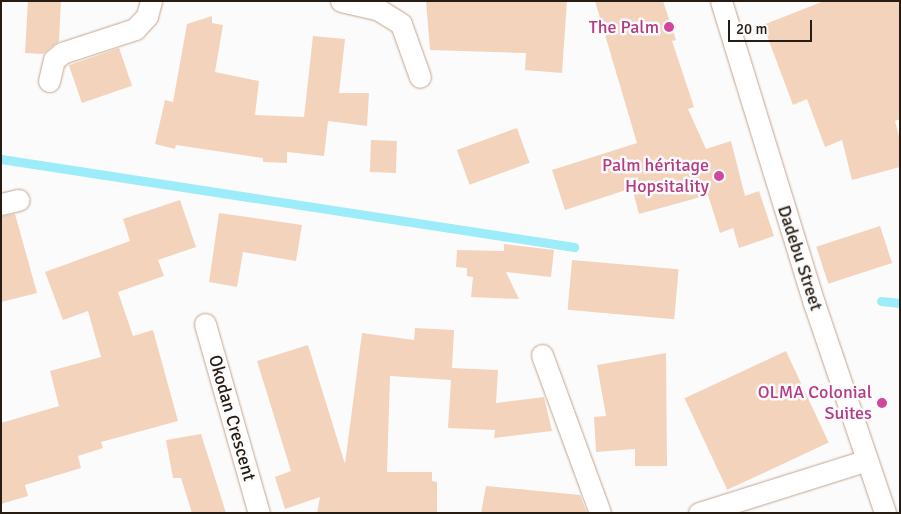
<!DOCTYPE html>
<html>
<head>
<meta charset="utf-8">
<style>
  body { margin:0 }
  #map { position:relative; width:901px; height:514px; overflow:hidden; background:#fbfbfb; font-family:Signika,sans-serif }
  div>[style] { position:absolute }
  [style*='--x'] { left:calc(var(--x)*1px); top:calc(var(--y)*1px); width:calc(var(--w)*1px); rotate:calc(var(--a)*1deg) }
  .stream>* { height:9px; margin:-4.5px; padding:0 4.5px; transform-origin:4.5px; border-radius:4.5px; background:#9cecf9 }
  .building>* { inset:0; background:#f3d3bb; transform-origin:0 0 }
  .roads { filter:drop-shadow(0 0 1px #c3a48d) drop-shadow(0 0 1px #c3a48d) }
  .minor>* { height:21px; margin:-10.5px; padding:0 10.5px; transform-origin:10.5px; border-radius:10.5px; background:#fff }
  .dots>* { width:14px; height:14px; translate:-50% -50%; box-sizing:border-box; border:2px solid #fbfbfb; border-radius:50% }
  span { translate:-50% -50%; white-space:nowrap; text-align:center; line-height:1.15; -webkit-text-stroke:5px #fbfbfb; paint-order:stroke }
  .hotel-label { font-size:18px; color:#b23c85 }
  .right { translate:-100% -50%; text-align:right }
  .street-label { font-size:18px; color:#271c13 }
  .frame { position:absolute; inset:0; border:2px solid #271c13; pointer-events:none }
  .scale { position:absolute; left:728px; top:20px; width:84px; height:22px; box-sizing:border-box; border:2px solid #271c13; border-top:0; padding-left:6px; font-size:15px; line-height:18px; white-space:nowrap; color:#271c13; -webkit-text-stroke:4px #fbfbfb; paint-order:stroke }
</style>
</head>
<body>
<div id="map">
  <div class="stream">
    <i style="--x:1;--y:159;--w:580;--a:8.73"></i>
    <i style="--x:881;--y:301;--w:19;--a:6"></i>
  </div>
  <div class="building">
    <i style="clip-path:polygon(28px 1px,61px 1px,59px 41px,43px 54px,25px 53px)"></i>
    <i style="clip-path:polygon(426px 1px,567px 1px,562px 73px,525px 70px,526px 53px,430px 50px)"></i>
    <i style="clip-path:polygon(595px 1px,663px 1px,676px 40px,672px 41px,694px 107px,688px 109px,706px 149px,731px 141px,745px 196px,759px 191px,774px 236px,739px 248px,733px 228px,720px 233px,708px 195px,639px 214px,632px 188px,565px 210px,552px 170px,637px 143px)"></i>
    <i style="clip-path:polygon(824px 1px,900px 1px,900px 119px,895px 121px,900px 140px,900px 167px,852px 180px,842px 140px,825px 147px,807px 99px,793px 105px,763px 25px)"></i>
    <i style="clip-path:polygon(212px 16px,212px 23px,223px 25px,215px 72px,259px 81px,255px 115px,304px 117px,313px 36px,345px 39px,339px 93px,369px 93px,367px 126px,328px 121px,324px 156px,287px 152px,287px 163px,263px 162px,263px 158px,176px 145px,175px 149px,155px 144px,165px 100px,173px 102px,187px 24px)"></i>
    <i style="left:119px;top:48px;width:40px;height:53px;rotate:71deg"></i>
    <i style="left:517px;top:128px;width:37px;height:64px;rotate:70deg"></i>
    <i style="left:371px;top:140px;width:26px;height:32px;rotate:2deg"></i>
    <i style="clip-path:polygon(180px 200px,196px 247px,158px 260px,164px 276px,118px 292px,133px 336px,153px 330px,178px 421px,101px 442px,103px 448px,78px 456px,81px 468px,25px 485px,28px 496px,1px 504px,1px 423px,59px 406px,50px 371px,101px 357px,88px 311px,63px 320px,45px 272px,130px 241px,123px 219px)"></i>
    <i style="clip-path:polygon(219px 213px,302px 225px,296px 261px,243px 252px,237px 287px,209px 282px)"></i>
    <i style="clip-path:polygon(15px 214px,37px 293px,1px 302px,1px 216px)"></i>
    <i style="left:880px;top:226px;width:39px;height:67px;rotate:72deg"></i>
    <i style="clip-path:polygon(504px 244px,554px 250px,551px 277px,506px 272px,519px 299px,471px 297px,473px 277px,467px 276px,467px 268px,456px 267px,457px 250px,504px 251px)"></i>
    <i style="left:572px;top:260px;width:107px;height:50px;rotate:5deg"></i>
    <i style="clip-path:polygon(415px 328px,454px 330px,452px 368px,498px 370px,496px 403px,544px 397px,552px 431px,494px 438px,495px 430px,448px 428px,451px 380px,390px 376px,387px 472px,432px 472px,432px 481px,437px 482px,437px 513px,317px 513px,320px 497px,285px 509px,275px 477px,291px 471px,257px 361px,308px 345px,345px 464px,362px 333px,414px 340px)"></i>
    <i style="left:786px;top:351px;width:101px;height:112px;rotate:65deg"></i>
    <i style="clip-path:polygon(666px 353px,667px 466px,635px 466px,635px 449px,596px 452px,594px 417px,606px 416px,597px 365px)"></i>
    <i style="clip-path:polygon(201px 434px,226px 513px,192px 513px,181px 478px,173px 478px,166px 440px)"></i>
    <i style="clip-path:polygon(486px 486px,580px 495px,587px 513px,481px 513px)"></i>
  </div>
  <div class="roads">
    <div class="minor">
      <i style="--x:341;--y:1;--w:39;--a:13"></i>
      <i style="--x:379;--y:10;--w:26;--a:32"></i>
      <i style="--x:401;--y:24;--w:56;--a:70.3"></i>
      <i style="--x:721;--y:1;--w:316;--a:72.9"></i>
      <i style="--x:814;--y:303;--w:222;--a:71.3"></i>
      <i style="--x:49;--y:81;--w:22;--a:-77"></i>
      <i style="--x:54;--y:60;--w:11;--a:-41"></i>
      <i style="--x:62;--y:53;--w:77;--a:-18.2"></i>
      <i style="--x:135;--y:29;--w:18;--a:-47"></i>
      <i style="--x:147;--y:16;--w:16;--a:-75"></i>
      <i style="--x:1;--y:204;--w:18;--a:-13"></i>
      <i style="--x:205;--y:324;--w:197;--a:74.1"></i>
      <i style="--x:542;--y:355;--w:168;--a:69.8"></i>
      <i style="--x:699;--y:513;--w:176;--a:-17.5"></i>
    </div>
  </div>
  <div class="dots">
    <i style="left:669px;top:27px;background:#d1479c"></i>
    <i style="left:719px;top:176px;background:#d1479c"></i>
    <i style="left:882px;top:403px;background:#d1479c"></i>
  </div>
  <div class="hotel-label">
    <span class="right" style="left:659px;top:27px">The Palm</span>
    <span class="right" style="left:709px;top:176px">Palm héritage<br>Hopsitality</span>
    <span class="right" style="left:872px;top:403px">OLMA Colonial<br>Suites</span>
  </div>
  <div class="street-label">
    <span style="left:800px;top:258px;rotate:72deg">Dadebu Street</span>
    <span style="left:232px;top:418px;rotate:74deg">Okodan Crescent</span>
  </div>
  <div class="frame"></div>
  <div class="scale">20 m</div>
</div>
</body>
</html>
